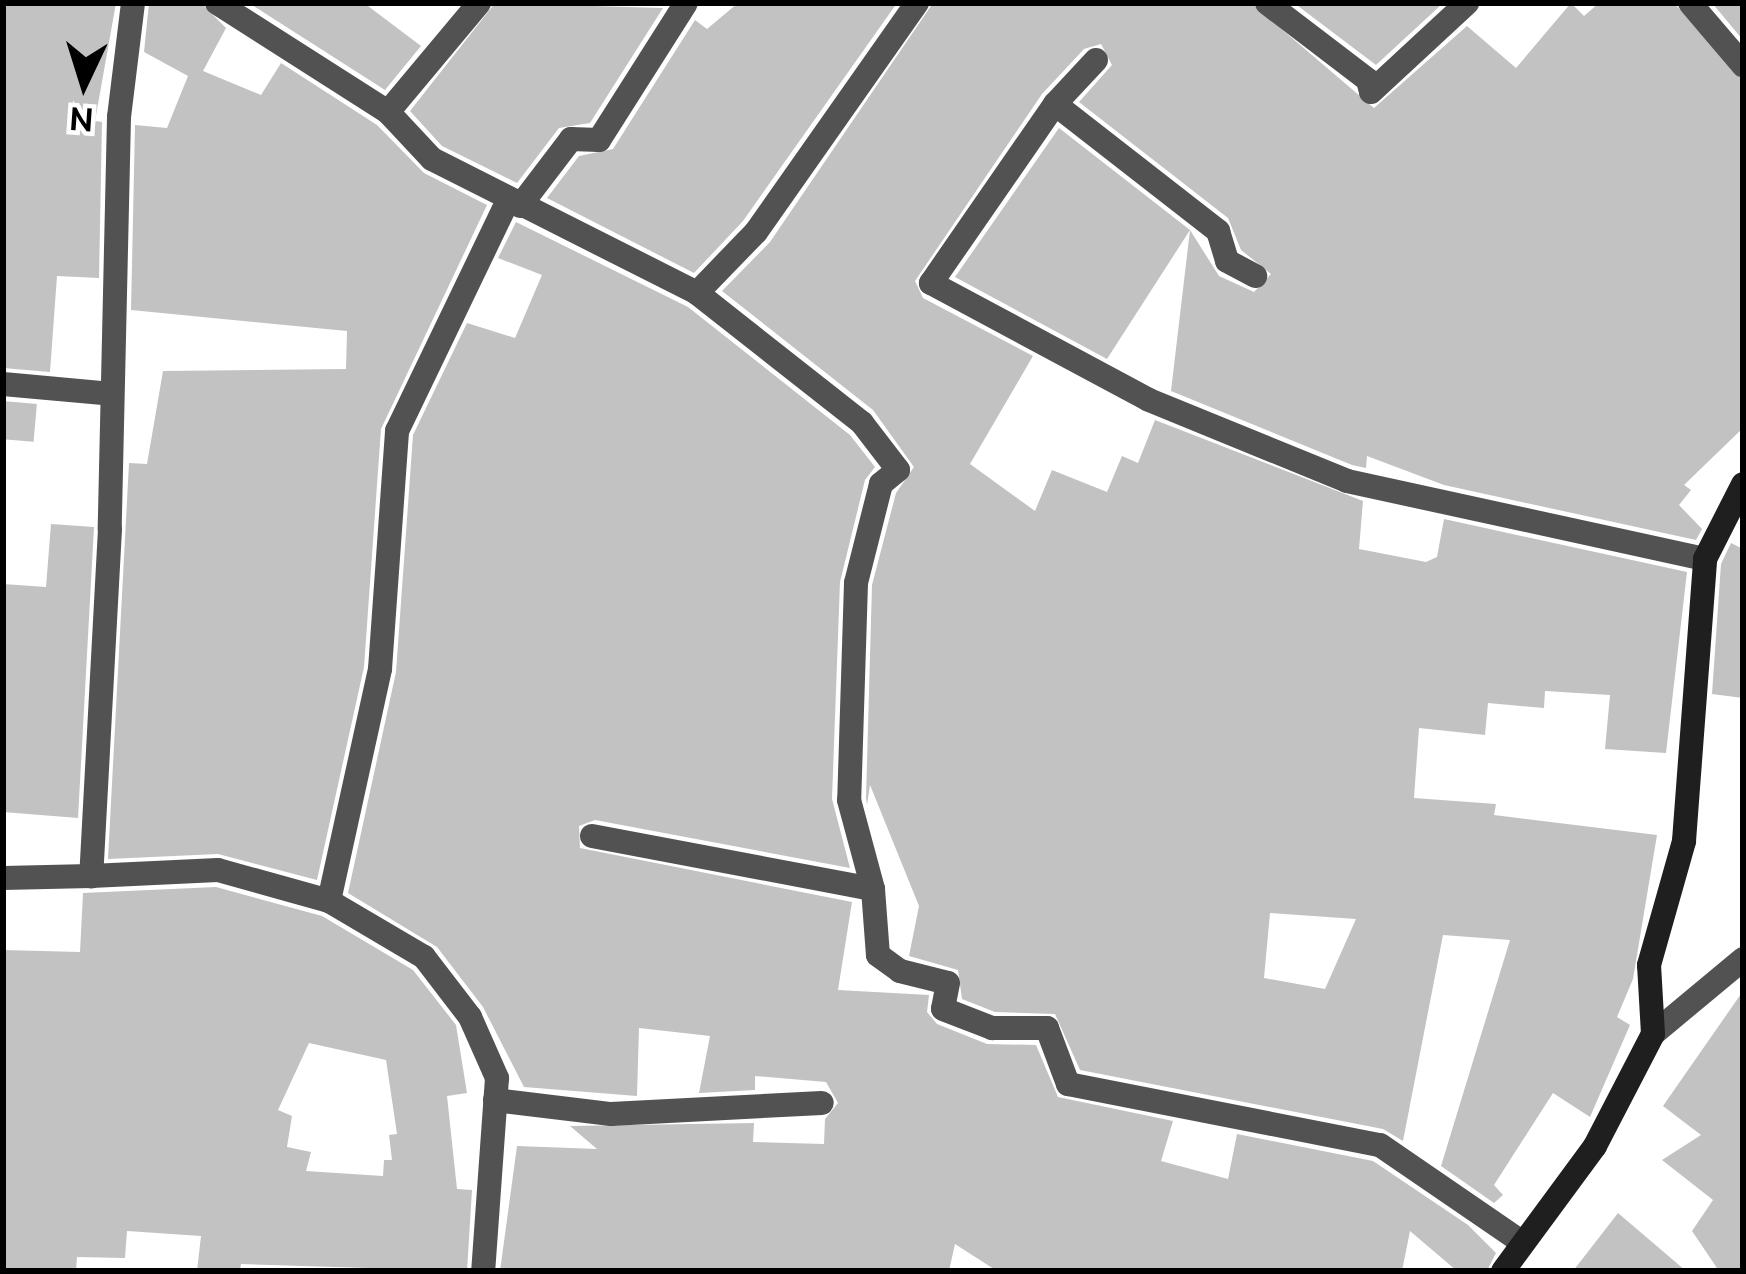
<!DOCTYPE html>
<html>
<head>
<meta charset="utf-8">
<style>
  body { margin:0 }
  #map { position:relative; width:1746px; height:1274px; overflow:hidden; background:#fff; font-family:Ubuntu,sans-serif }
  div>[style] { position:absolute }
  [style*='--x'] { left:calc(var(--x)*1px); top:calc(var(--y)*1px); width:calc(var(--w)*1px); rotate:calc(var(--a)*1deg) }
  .building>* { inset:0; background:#c2c2c2; transform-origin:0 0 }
  .street>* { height:24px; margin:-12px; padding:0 12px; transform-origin:12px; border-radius:12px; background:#525252 }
  .secondary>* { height:24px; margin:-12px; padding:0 12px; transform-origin:12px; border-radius:12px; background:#1f1f1f }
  span { translate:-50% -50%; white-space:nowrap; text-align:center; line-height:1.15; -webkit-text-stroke:10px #fff; paint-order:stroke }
  .frame { position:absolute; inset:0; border:6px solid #000; pointer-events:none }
  .north { position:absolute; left:24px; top:24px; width:120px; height:120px; -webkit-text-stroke:9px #fff; paint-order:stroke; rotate:184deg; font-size:33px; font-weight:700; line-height:48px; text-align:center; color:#000 }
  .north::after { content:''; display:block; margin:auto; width:42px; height:54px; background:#000; clip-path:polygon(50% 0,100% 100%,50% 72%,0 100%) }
</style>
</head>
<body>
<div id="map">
  <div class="building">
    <i style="clip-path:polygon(3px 3px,116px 3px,95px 121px,102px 122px,99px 278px,57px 276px,50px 372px,3px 368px)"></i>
    <i style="clip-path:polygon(149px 3px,201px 3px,226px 28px,203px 71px,261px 95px,281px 63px,377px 125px,424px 173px,487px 205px,381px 429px,364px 667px,317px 880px,218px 854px,108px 859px,129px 463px,147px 464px,163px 371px,346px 369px,347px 331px,131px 310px,135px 125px,167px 128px,188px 76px,144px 52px)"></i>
    <i style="clip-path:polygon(249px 3px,364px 3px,421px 46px,385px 90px)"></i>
    <i style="clip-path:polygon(495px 3px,663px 8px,590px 123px,559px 128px,517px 183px,442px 146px,410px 111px)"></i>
    <i style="clip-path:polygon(738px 3px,897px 3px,743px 221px,694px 273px,547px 198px,579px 156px,613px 149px,695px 20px,707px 29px)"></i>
    <i style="clip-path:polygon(evenodd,933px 3px,1251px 3px,1374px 108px,1467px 26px,1516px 68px,1571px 3px,1584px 16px,1599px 3px,1674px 3px,1743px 81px,1743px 428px,1684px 485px,1691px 490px,1679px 505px,1702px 529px,1696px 540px,1444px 485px,1367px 456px,1366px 468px,1352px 465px,1171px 391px,1190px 230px,1219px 276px,1254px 292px,1271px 274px,1241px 250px,1228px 218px,1079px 102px,1112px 65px,1101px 44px,1084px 49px,1042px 94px,915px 281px,923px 298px,1033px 356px,970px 464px,1035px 511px,1052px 470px,1107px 492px,1122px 456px,1138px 463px,1155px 420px,1363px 501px,1359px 549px,1426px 562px,1437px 557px,1444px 519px,1687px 572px,1666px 753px,1605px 749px,1610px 695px,1545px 691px,1544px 708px,1488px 703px,1485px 735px,1419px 728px,1414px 798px,1496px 804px,1494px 815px,1657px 835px,1633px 979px,1617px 1017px,1630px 1025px,1590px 1117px,1553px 1093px,1494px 1185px,1503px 1195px,1494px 1203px,1441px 1166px,1510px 940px,1443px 935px,1403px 1141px,1383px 1129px,1080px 1070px,1055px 1014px,995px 1012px,962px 999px,958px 970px,909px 956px,919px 906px,870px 785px,867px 805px,866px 798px,872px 585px,896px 493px,914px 467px,873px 410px,722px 291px,770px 242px,933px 3px,1270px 913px,1356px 919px,1325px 989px,1264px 978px,1270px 913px)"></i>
    <i style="clip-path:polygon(1294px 3px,1440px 3px,1442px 4px,1376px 65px)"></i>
    <i style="clip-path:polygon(1712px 3px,1743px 3px,1743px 40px)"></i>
    <i style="clip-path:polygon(1059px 128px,1190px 230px,1107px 359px,955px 277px)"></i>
    <i style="clip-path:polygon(516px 222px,688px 307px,850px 435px,875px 467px,865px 480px,840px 582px,832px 799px,850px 868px,595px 820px,579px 826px,580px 848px,852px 902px,838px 990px,929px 995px,927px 1012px,937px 1024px,987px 1044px,1036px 1045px,1058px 1097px,1173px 1121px,1161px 1161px,1228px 1179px,1237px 1134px,1373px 1161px,1468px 1225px,1496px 1253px,1487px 1271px,1457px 1271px,1410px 1231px,1402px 1271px,997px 1271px,955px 1244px,949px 1271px,500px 1271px,517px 1146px,597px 1149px,570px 1126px,754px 1123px,753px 1142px,824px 1144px,825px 1119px,838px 1103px,826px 1082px,755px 1076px,755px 1090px,699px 1093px,710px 1036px,639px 1028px,637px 1096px,524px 1087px,483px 1007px,437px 947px,348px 893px,396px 672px,413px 435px,467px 323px,515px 338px,542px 275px,498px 258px)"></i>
    <i style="left:3px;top:401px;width:34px;height:38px;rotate:5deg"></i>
    <i style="clip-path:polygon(51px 524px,94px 527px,78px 818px,3px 812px,3px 584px,46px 587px)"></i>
    <i style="clip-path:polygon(1731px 543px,1743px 549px,1743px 698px,1712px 694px,1721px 564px)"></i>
    <i style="clip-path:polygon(evenodd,216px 887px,322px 916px,413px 970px,456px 1025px,467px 1093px,447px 1096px,457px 1189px,472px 1190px,467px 1271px,241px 1264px,240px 1271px,197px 1271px,201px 1236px,127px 1231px,125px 1258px,77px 1257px,76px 1271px,3px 1271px,3px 950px,80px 952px,83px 893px,216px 887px,309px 1043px,386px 1060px,397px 1134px,389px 1135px,392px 1160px,384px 1160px,383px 1176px,306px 1171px,311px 1152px,287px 1147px,292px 1116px,278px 1110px,309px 1043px)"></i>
    <i style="clip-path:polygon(1743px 991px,1743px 1271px,1719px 1271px,1692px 1231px,1713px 1200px,1662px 1160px,1701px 1135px,1663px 1106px)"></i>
    <i style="clip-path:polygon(1618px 1213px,1686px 1271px,1573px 1271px)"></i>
  </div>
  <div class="street">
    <i style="--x:133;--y:3;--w:115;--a:97"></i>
    <i style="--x:119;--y:117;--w:412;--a:91.3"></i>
    <i style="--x:110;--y:529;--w:348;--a:93.1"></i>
    <i style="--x:91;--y:876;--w:127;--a:-2.7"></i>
    <i style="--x:218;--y:870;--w:115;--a:15.6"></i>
    <i style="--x:329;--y:901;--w:110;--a:30.5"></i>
    <i style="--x:424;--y:957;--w:76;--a:52.5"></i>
    <i style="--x:470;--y:1017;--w:67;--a:66.1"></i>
    <i style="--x:497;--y:1078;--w:194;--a:94.1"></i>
    <i style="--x:217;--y:3;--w:203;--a:32.5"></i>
    <i style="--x:388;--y:112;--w:64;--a:46.9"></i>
    <i style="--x:432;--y:159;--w:297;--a:26.8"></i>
    <i style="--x:697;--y:293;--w:210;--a:38.2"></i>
    <i style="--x:862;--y:423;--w:59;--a:52.5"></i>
    <i style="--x:898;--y:470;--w:22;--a:141"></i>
    <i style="--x:881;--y:484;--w:102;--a:104.2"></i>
    <i style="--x:856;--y:583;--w:217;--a:91.8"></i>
    <i style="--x:849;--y:800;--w:92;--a:74.9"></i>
    <i style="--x:873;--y:889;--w:66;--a:85.7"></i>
    <i style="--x:878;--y:955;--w:27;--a:36"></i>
    <i style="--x:900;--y:971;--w:49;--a:14"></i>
    <i style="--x:948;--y:983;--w:26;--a:101"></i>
    <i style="--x:943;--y:1009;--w:53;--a:21.2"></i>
    <i style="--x:992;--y:1028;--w:55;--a:0"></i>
    <i style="--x:1047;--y:1028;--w:60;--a:69.4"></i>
    <i style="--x:1068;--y:1084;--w:318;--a:11.1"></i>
    <i style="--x:1380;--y:1145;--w:170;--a:34.4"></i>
    <i style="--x:1267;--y:3;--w:127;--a:37.3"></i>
    <i style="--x:1368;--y:80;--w:12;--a:76"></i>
    <i style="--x:1371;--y:92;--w:131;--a:-42.8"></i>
    <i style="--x:1690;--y:3;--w:82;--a:49.5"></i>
    <i style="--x:1096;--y:60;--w:60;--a:133"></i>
    <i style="--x:1055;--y:104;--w:218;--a:124.7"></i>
    <i style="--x:931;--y:283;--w:247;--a:28.2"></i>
    <i style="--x:1149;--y:400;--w:214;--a:22.2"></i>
    <i style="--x:1347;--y:481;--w:366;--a:12.3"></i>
    <i style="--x:1055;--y:104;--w:207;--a:37.9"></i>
    <i style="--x:1218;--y:231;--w:31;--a:73"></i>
    <i style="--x:1227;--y:261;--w:32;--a:28"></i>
    <i style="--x:388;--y:112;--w:142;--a:-50.1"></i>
    <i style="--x:520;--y:206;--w:84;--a:-52.7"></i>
    <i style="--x:571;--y:139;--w:28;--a:2"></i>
    <i style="--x:599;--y:140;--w:162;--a:-57.6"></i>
    <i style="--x:697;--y:293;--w:85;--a:-46"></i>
    <i style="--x:756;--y:232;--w:280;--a:-54.9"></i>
    <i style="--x:3;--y:384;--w:109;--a:5.2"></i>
    <i style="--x:592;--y:836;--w:286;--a:10.7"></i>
    <i style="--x:3;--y:878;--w:88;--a:-1.3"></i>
    <i style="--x:329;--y:901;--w:238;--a:-77.6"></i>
    <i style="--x:380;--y:669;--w:239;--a:-85.9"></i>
    <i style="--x:397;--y:431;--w:256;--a:-64.3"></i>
    <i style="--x:1653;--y:1034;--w:117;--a:-39.8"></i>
    <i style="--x:495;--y:1100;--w:117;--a:6.9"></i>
    <i style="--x:611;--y:1114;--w:211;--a:-3"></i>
  </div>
  <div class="secondary">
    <i style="--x:1503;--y:1271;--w:155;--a:-53.6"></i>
    <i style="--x:1595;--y:1146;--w:126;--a:-62.6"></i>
    <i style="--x:1653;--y:1034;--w:69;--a:-93.3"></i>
    <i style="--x:1649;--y:965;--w:129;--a:-74.2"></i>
    <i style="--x:1684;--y:841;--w:283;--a:-85.7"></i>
    <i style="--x:1705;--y:559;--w:84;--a:-63.1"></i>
  </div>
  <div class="frame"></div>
  <div class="north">N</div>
</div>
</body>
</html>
